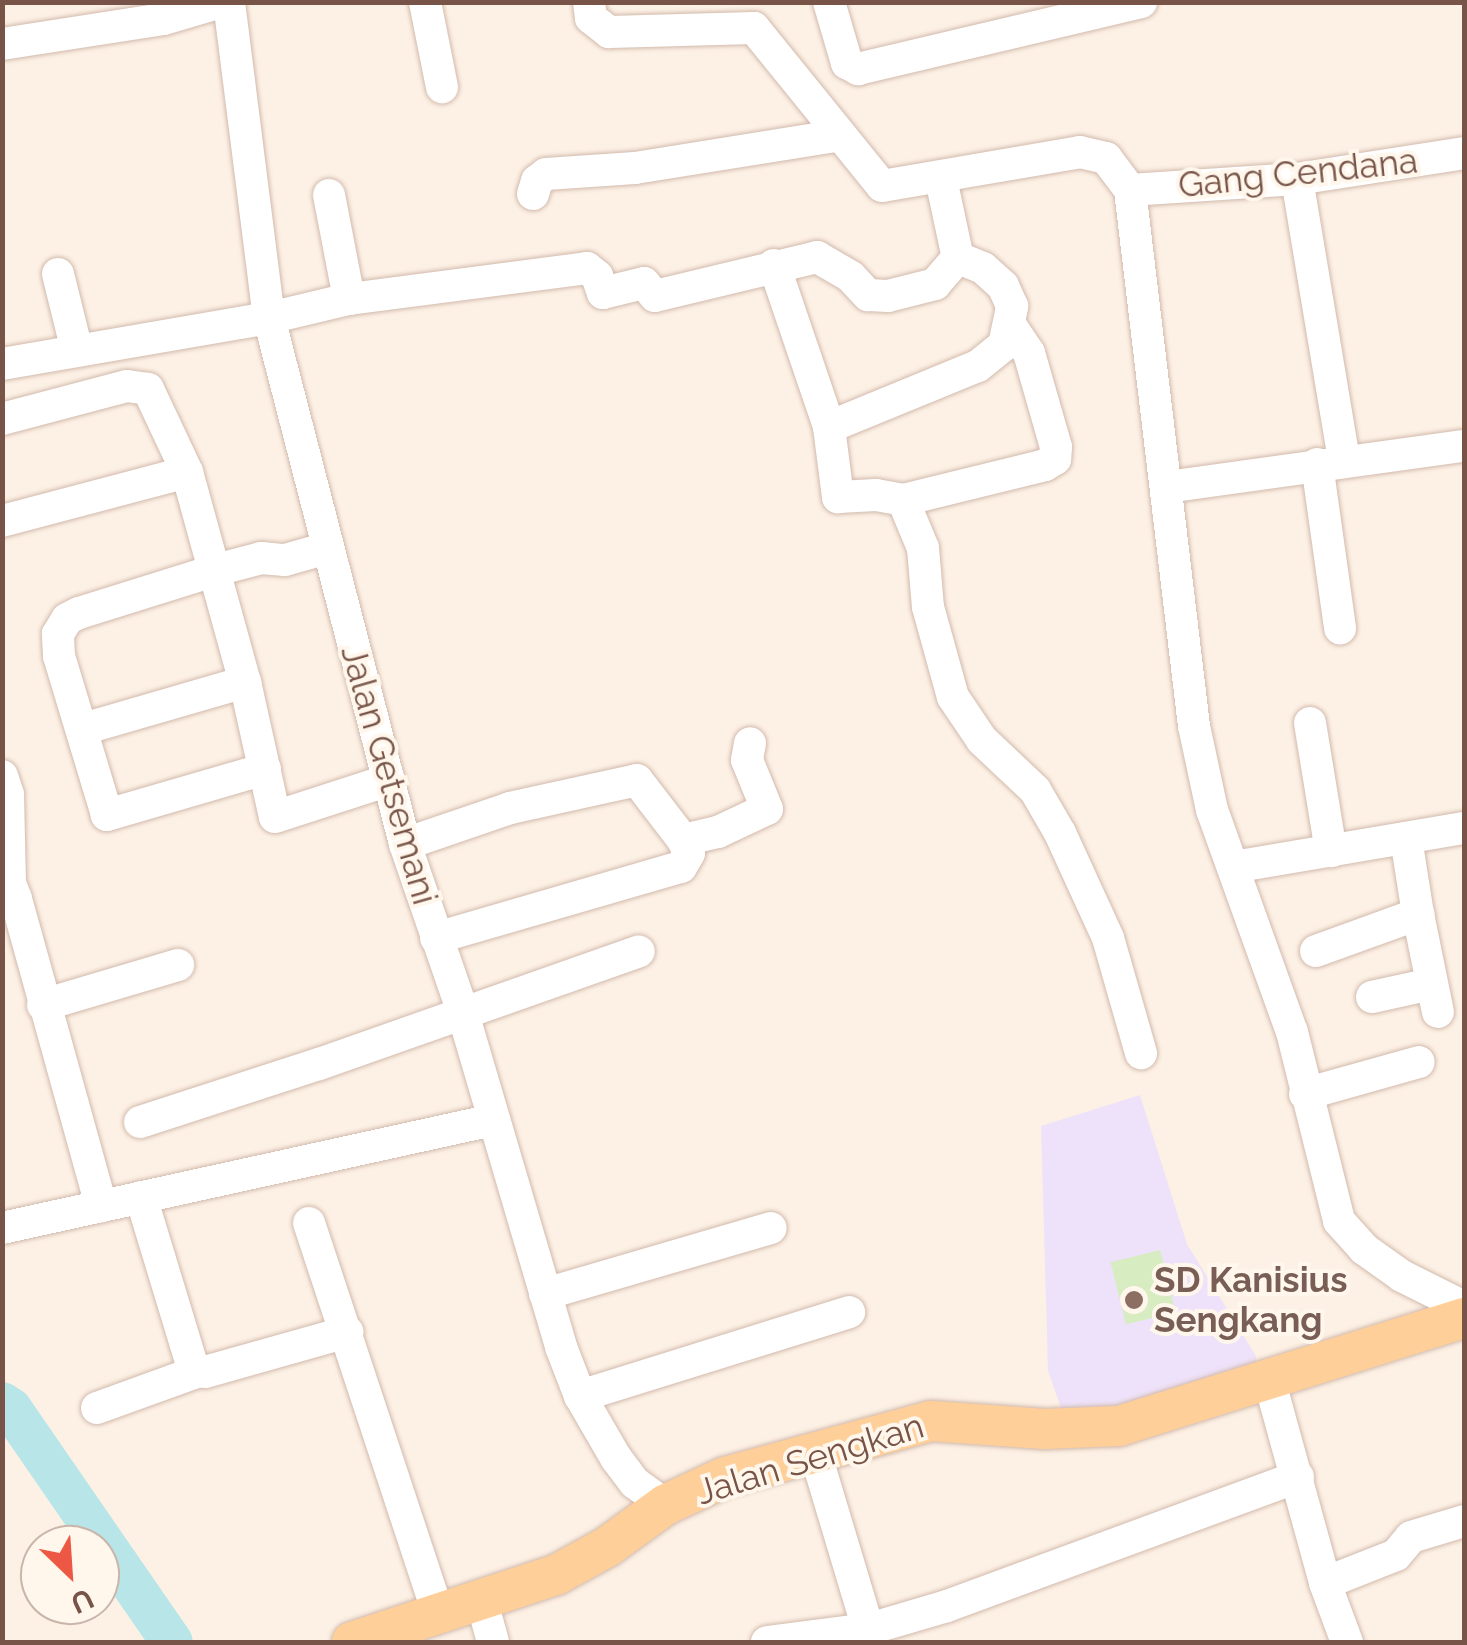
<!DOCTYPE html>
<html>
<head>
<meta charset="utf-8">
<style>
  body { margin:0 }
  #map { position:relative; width:1467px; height:1645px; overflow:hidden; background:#fdf1e5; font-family:Raleway,sans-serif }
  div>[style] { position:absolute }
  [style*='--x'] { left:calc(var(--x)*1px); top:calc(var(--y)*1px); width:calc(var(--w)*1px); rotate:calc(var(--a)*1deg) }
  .education>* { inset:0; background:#eee2fa }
  .green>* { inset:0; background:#d8ecc2; transform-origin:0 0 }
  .river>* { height:42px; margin:-21px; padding:0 21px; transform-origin:21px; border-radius:21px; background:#b8e6e8 }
  .roads { filter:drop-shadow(0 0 2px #d2baad) drop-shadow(0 0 2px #d2baad) }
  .minor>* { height:32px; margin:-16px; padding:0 16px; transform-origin:16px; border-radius:16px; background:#fff }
  .major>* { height:40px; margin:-20px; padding:0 20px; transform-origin:20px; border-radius:20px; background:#ffcf9a }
  .dots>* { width:28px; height:28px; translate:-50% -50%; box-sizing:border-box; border:5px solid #fff6ec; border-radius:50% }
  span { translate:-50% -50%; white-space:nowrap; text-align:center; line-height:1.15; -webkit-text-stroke:8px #fff6ec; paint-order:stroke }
  .street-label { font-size:35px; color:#785448 }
  .education-label { font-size:35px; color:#785e54; font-weight:700 }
  .left { translate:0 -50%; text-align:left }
  .frame { position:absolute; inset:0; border:5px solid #785448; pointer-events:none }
  .north { position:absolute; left:20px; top:1525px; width:100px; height:100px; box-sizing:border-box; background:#fff6ec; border:2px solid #c9b5aa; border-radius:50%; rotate:155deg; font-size:28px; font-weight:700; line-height:40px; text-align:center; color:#785448 }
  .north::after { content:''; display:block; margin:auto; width:35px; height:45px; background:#ed5844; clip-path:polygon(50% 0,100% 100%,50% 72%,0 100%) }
</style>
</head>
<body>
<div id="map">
  <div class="education">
    <i style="clip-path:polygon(1140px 1095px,1187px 1244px,1256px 1356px,1257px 1399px,1070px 1434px,1048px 1371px,1041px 1126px)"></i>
  </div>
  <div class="green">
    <i style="left:1160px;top:1250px;width:64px;height:51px;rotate:76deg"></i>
  </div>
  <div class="river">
    <i style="--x:2;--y:1403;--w:11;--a:34"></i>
    <i style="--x:11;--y:1409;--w:283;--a:55.4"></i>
  </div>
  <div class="roads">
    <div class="minor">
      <i style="--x:229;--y:2;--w:319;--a:82.8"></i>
      <i style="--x:269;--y:318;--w:543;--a:75.5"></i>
      <i style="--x:405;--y:844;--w:176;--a:71"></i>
      <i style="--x:462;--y:1010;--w:351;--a:73.6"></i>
      <i style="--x:561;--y:1347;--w:53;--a:68.8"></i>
      <i style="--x:580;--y:1396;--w:72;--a:59.9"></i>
      <i style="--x:616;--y:1458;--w:31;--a:53"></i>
      <i style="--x:635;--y:1483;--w:37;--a:36"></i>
      <i style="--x:425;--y:2;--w:87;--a:78.7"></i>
      <i style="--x:589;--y:2;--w:16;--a:83"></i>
      <i style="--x:591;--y:18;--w:23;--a:38"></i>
      <i style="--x:609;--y:32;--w:145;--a:-1.6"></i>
      <i style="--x:754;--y:28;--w:203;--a:51"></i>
      <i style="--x:882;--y:186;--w:201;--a:-9.7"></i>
      <i style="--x:1080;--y:152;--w:27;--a:13"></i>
      <i style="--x:1106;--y:158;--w:40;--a:53"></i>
      <i style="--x:1130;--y:190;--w:540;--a:83.19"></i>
      <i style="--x:1194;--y:726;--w:86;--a:77.9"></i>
      <i style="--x:1212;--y:810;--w:236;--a:70.2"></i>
      <i style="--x:1292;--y:1032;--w:195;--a:76"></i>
      <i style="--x:1339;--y:1221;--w:38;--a:48"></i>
      <i style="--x:1364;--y:1249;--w:47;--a:35.4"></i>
      <i style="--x:1402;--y:1276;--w:69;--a:26.6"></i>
      <i style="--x:829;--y:2;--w:64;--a:73.6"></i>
      <i style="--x:847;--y:63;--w:13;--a:29"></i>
      <i style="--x:858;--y:69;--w:291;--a:-13.3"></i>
      <i style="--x:2;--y:44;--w:164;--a:-8.8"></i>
      <i style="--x:164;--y:19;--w:59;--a:-16.6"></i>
      <i style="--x:941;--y:179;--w:81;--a:77.9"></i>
      <i style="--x:1297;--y:179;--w:286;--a:80.5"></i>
      <i style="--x:1130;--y:190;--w:167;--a:-3.8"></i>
      <i style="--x:1297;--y:179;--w:169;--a:-8.8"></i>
      <i style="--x:533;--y:194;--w:14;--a:-73"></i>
      <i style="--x:537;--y:181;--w:11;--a:-38"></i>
      <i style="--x:546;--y:174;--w:89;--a:-3.9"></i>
      <i style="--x:635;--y:168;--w:208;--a:-9.1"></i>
      <i style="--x:329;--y:195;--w:106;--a:79.1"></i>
      <i style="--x:774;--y:265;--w:171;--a:71.2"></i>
      <i style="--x:829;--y:427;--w:71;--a:82.7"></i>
      <i style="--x:838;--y:497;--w:38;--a:-3"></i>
      <i style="--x:876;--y:495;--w:27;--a:10"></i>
      <i style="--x:903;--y:500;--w:52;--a:67.4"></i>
      <i style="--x:923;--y:548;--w:59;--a:85.2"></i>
      <i style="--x:928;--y:607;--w:93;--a:74.5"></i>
      <i style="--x:953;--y:697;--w:52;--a:56"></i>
      <i style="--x:982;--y:740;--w:73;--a:43.3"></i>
      <i style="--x:1035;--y:790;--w:50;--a:59.8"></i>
      <i style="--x:1060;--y:833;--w:115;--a:65.4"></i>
      <i style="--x:1108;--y:938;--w:120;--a:74"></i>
      <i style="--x:58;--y:274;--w:79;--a:76.1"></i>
      <i style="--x:2;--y:364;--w:271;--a:-9.8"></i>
      <i style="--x:269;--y:318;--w:82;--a:-13.4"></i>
      <i style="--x:349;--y:299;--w:240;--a:-7.4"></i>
      <i style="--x:587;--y:268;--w:13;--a:39"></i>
      <i style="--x:597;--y:276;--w:18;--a:71"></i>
      <i style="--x:603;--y:293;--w:42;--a:-13.7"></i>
      <i style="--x:644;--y:283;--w:17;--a:50"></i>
      <i style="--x:655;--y:296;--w:167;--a:-13.5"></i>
      <i style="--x:817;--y:257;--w:39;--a:30"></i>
      <i style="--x:851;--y:277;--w:25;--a:47"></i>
      <i style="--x:868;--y:295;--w:20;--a:3"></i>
      <i style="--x:888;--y:296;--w:49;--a:-14.3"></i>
      <i style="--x:935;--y:284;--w:35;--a:-49"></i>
      <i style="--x:2;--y:419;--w:129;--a:-14.8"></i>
      <i style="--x:127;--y:386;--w:21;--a:8"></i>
      <i style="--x:148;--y:389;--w:92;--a:64.8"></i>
      <i style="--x:187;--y:472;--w:218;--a:74.6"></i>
      <i style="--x:245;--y:682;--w:138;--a:77.5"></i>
      <i style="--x:275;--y:817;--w:120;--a:-18"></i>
      <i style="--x:829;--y:427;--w:161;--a:-22.3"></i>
      <i style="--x:978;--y:366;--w:33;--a:-39"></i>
      <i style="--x:1004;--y:345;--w:40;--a:-78"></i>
      <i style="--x:1012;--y:306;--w:22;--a:-114"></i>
      <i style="--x:1003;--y:286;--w:27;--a:-138"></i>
      <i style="--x:983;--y:268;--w:27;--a:-158"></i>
      <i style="--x:1317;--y:464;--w:166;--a:82"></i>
      <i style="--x:1167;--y:487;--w:300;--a:-7.9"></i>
      <i style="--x:903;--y:500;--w:146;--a:-13.8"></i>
      <i style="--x:1045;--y:465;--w:12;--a:-31"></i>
      <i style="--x:1055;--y:459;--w:12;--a:-85"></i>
      <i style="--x:1056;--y:447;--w:98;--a:-106"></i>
      <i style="--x:1029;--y:353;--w:34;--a:-124"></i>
      <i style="--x:2;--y:521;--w:191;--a:-14.8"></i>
      <i style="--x:1310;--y:723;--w:130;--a:80.7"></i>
      <i style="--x:83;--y:729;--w:169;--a:-16.2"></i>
      <i style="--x:265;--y:769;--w:165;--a:163.8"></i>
      <i style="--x:107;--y:815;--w:166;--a:-106.8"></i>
      <i style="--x:59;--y:656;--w:22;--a:-93"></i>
      <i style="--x:58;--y:634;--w:17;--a:-59"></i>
      <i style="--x:67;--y:619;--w:13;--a:-27"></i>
      <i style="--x:79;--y:613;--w:144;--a:-17.4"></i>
      <i style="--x:216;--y:570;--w:47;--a:-14.9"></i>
      <i style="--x:261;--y:558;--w:24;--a:5"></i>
      <i style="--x:285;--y:560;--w:44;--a:-15.9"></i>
      <i style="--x:2;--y:776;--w:20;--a:72"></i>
      <i style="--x:8;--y:795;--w:88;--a:88.7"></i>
      <i style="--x:405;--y:844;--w:111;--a:-18.9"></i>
      <i style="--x:510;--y:808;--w:130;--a:-12.4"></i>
      <i style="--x:637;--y:780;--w:76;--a:52.5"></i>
      <i style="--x:683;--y:840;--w:36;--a:-13"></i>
      <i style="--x:718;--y:832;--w:54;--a:-25.1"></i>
      <i style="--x:767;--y:809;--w:53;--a:-112.2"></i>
      <i style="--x:747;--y:760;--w:17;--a:-80"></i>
      <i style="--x:1233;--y:867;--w:234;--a:-9.6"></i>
      <i style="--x:2;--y:882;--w:8;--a:7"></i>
      <i style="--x:10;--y:883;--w:17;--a:69"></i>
      <i style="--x:16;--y:899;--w:319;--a:74.5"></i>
      <i style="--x:1418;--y:914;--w:100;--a:78.5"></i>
      <i style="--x:436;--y:938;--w:255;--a:-16.2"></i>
      <i style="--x:681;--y:867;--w:16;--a:-60"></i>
      <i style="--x:689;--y:853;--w:14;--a:-115"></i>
      <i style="--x:1316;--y:951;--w:109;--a:-19.9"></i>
      <i style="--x:1418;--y:914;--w:77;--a:-99"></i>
      <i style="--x:1372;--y:997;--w:60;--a:-12.4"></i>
      <i style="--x:43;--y:1005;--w:141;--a:-16.5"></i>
      <i style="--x:1305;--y:1094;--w:118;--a:-15.7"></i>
      <i style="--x:140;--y:1122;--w:188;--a:-18"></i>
      <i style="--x:319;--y:1064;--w:339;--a:-19.4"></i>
      <i style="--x:141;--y:1197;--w:179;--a:73.1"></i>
      <i style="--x:193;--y:1368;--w:13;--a:18"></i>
      <i style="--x:205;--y:1372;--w:148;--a:-15.7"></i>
      <i style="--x:309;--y:1223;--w:412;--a:71.7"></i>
      <i style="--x:2;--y:1228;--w:503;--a:-12.41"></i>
      <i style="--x:545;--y:1294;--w:235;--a:-16.3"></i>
      <i style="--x:1269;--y:1379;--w:212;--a:74.6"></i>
      <i style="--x:1325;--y:1583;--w:63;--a:69.6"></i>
      <i style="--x:580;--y:1396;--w:282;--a:-17.3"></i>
      <i style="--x:97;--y:1408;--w:109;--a:-19.9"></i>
      <i style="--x:815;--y:1452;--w:198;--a:73.3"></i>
      <i style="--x:1325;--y:1583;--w:76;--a:-21.5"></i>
      <i style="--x:1396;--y:1555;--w:23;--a:-50"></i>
      <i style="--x:1411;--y:1537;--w:55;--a:-16.8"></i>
      <i style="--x:482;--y:1602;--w:41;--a:74.6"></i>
      <i style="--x:767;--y:1642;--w:103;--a:-7.3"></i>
      <i style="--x:869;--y:1629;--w:81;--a:-16.4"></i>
      <i style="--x:947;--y:1606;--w:374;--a:-20.2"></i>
    </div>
    <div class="major">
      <i style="--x:352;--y:1642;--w:215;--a:-18.2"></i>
      <i style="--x:556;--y:1575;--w:58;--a:-28.8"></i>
      <i style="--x:607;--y:1547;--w:72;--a:-35.9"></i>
      <i style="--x:665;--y:1505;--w:66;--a:-25"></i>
      <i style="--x:725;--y:1477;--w:213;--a:-15.2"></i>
      <i style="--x:931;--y:1421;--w:114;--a:4"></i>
      <i style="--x:1045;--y:1429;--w:74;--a:-2.3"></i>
      <i style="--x:1119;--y:1426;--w:362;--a:-17.4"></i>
    </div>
  </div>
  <div class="dots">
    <i style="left:1134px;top:1300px;background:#8d6e63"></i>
  </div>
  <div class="street-label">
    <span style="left:1298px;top:173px;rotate:-6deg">Gang Cendana</span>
    <span style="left:389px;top:775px;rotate:74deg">Jalan Getsemani</span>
    <span style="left:810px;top:1459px;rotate:-17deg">Jalan Sengkan</span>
  </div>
  <div class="education-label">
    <span class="left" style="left:1154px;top:1300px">SD Kanisius<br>Sengkang</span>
  </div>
  <div class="frame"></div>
  <div class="north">U</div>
</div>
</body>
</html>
